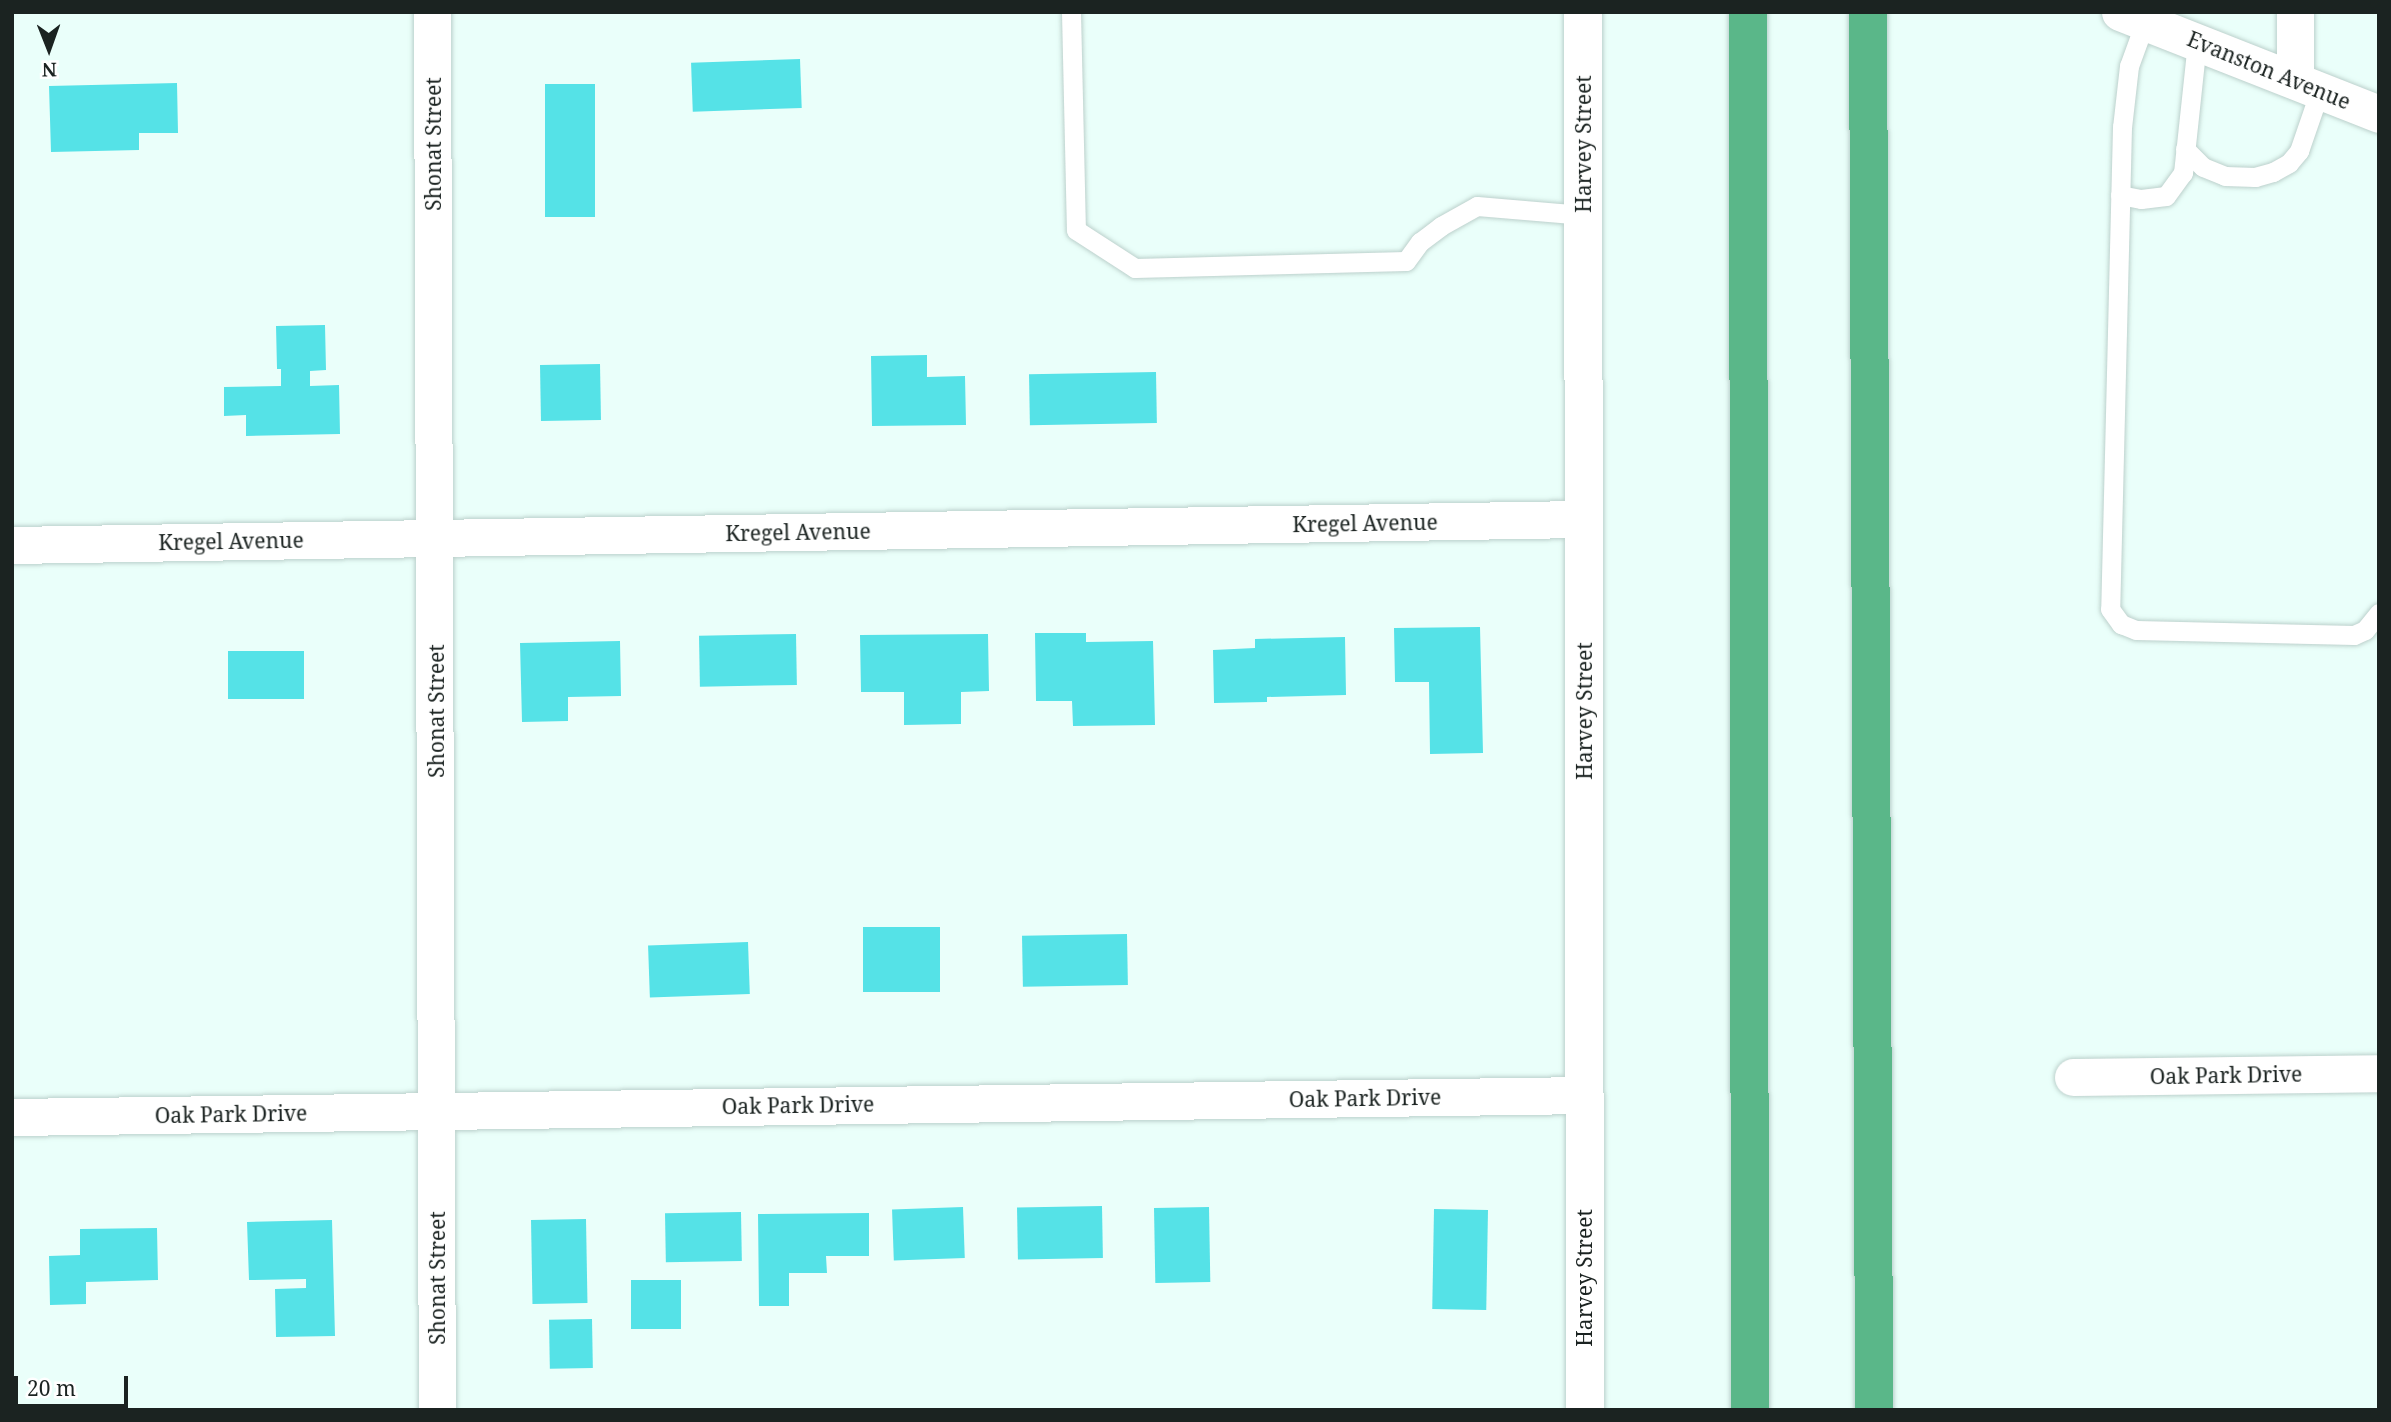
<!DOCTYPE html>
<html>
<head>
<meta charset="utf-8">
<style>
  body { margin:0 }
  #map { position:relative; width:2391px; height:1422px; overflow:hidden; background:#eafffa; font-family:"Noto Serif",serif }
  div>[style] { position:absolute }
  [style*='--x'] { left:calc(var(--x)*1px); top:calc(var(--y)*1px); width:calc(var(--w)*1px); rotate:calc(var(--a)*1deg) }
  .building>* { inset:0; background:#55e2e7; transform-origin:0 0 }
  .roads { filter:drop-shadow(0 0 2px #bcd1cc) drop-shadow(0 0 2px #bcd1cc) }
  .service>* { height:19px; margin:-9.5px; padding:0 9.5px; transform-origin:9.5px; border-radius:9.5px; background:#fff }
  .minor>* { height:37px; margin:-18.5px; padding:0 18.5px; transform-origin:18.5px; border-radius:18.5px; background:#fff }
  .tertiary>* { height:38px; margin:-19px; padding:0 19px; transform-origin:19px; border-radius:19px; background:#fff }
  .motorway>* { height:38px; margin:-19px; padding:0 19px; transform-origin:19px; border-radius:19px; background:#5ab789 }
  span { translate:-50% -50%; white-space:nowrap; text-align:center; line-height:1.15; -webkit-text-stroke:5px #fff; paint-order:stroke }
  .street-label { font-size:21px; color:#1b2321 }
  .frame { position:absolute; inset:0; border:14px solid #1b2321; pointer-events:none }
  .north { position:absolute; left:14px; top:14px; width:70px; height:70px; -webkit-text-stroke:5px #fff; paint-order:stroke; rotate:179deg; font-size:19px; font-weight:700; line-height:28px; text-align:center; color:#1b2321 }
  .north::after { content:''; display:block; margin:auto; width:24px; height:32px; background:#1b2321; clip-path:polygon(50% 0,100% 100%,50% 72%,0 100%) }
  .scale { position:absolute; left:14px; top:1376px; width:114px; height:32px; box-sizing:border-box; border:4px solid #1b2321; border-top:0; padding-left:9px; font-size:21px; line-height:24px; white-space:nowrap; color:#1b2321; -webkit-text-stroke:5px #fff; paint-order:stroke }
</style>
</head>
<body>
<div id="map">
  <div class="building">
    <i style="left:800px;top:59px;width:49px;height:109px;rotate:88deg"></i>
    <i style="clip-path:polygon(177px 83px,178px 133px,139px 133px,139px 150px,51px 152px,49px 86px)"></i>
    <i style="left:595px;top:84px;width:133px;height:50px;rotate:90deg"></i>
    <i style="clip-path:polygon(325px 325px,326px 370px,310px 371px,310px 386px,339px 385px,340px 434px,246px 436px,246px 415px,224px 416px,224px 387px,281px 386px,281px 369px,277px 369px,276px 326px)"></i>
    <i style="clip-path:polygon(927px 355px,927px 377px,965px 376px,966px 425px,872px 426px,871px 356px)"></i>
    <i style="left:600px;top:364px;width:56px;height:60px;rotate:89deg"></i>
    <i style="left:1156px;top:372px;width:51px;height:127px;rotate:89deg"></i>
    <i style="clip-path:polygon(1480px 627px,1483px 753px,1430px 754px,1429px 682px,1395px 682px,1394px 628px)"></i>
    <i style="clip-path:polygon(1035px 633px,1086px 633px,1086px 642px,1153px 641px,1155px 725px,1073px 726px,1072px 701px,1036px 701px)"></i>
    <i style="left:796px;top:634px;width:51px;height:97px;rotate:89deg"></i>
    <i style="clip-path:polygon(988px 634px,989px 691px,961px 692px,961px 724px,904px 725px,904px 692px,861px 692px,860px 635px)"></i>
    <i style="clip-path:polygon(1345px 637px,1346px 695px,1267px 697px,1267px 702px,1214px 703px,1213px 650px,1255px 648px,1255px 639px)"></i>
    <i style="clip-path:polygon(620px 641px,621px 696px,568px 697px,568px 721px,522px 722px,520px 643px)"></i>
    <i style="left:228px;top:651px;width:76px;height:48px"></i>
    <i style="left:940px;top:927px;width:65px;height:77px;rotate:90deg"></i>
    <i style="left:1127px;top:934px;width:51px;height:105px;rotate:89deg"></i>
    <i style="left:748px;top:942px;width:52px;height:100px;rotate:88deg"></i>
    <i style="left:1102px;top:1206px;width:52px;height:85px;rotate:89deg"></i>
    <i style="left:963px;top:1207px;width:51px;height:71px;rotate:88deg"></i>
    <i style="left:1209px;top:1207px;width:75px;height:55px;rotate:89deg"></i>
    <i style="left:1434px;top:1209px;width:54px;height:100px;rotate:1deg"></i>
    <i style="left:741px;top:1212px;width:49px;height:76px;rotate:89deg"></i>
    <i style="clip-path:polygon(869px 1213px,869px 1256px,826px 1256px,827px 1273px,789px 1273px,789px 1306px,759px 1306px,758px 1214px)"></i>
    <i style="left:586px;top:1219px;width:84px;height:55px;rotate:89deg"></i>
    <i style="clip-path:polygon(332px 1220px,335px 1336px,276px 1337px,275px 1289px,306px 1288px,306px 1279px,249px 1280px,247px 1222px)"></i>
    <i style="clip-path:polygon(157px 1228px,158px 1280px,86px 1282px,86px 1304px,50px 1305px,49px 1256px,80px 1255px,80px 1229px)"></i>
    <i style="left:631px;top:1280px;width:50px;height:49px"></i>
    <i style="left:592px;top:1319px;width:49px;height:43px;rotate:89deg"></i>
  </div>
  <div class="roads">
    <div class="service">
      <i style="--x:1071;--y:12;--w:218;--a:88.7"></i>
      <i style="--x:1076;--y:230;--w:70;--a:32.8"></i>
      <i style="--x:1135;--y:268;--w:271;--a:-1.5"></i>
      <i style="--x:1406;--y:261;--w:24;--a:-54"></i>
      <i style="--x:1420;--y:242;--w:26;--a:-37"></i>
      <i style="--x:1441;--y:226;--w:41;--a:-29.1"></i>
      <i style="--x:1477;--y:206;--w:107;--a:4.8"></i>
      <i style="--x:2145;--y:22;--w:47;--a:110"></i>
      <i style="--x:2129;--y:66;--w:61;--a:96.5"></i>
      <i style="--x:2122;--y:127;--w:482;--a:91.4"></i>
      <i style="--x:2110;--y:609;--w:19;--a:54"></i>
      <i style="--x:2121;--y:624;--w:16;--a:22"></i>
      <i style="--x:2136;--y:630;--w:218;--a:1.3"></i>
      <i style="--x:2354;--y:635;--w:12;--a:-24"></i>
      <i style="--x:2365;--y:630;--w:22;--a:-51"></i>
      <i style="--x:2185;--y:149;--w:25;--a:45"></i>
      <i style="--x:2203;--y:167;--w:24;--a:22"></i>
      <i style="--x:2225;--y:176;--w:30;--a:2"></i>
      <i style="--x:2255;--y:177;--w:19;--a:-16"></i>
      <i style="--x:2273;--y:172;--w:18;--a:-29"></i>
      <i style="--x:2289;--y:163;--w:16;--a:-50"></i>
      <i style="--x:2299;--y:151;--w:65;--a:-71"></i>
      <i style="--x:2120;--y:195;--w:21;--a:11"></i>
      <i style="--x:2141;--y:199;--w:25;--a:-7"></i>
      <i style="--x:2166;--y:196;--w:29;--a:-54"></i>
      <i style="--x:2183;--y:173;--w:133;--a:-83.9"></i>
    </div>
    <div class="minor">
      <i style="--x:432;--y:12;--w:1398;--a:89.8"></i>
      <i style="--x:2120;--y:12;--w:278;--a:21.5"></i>
      <i style="--x:2295;--y:79;--w:67;--a:-90"></i>
      <i style="--x:12;--y:545;--w:1572;--a:-0.95"></i>
      <i style="--x:2073;--y:1077;--w:306;--a:-0.7"></i>
      <i style="--x:12;--y:1117;--w:1572;--a:-0.8"></i>
    </div>
    <div class="tertiary">
      <i style="--x:1583;--y:12;--w:1398;--a:89.92"></i>
    </div>
    <div class="motorway">
      <i style="--x:1748;--y:12;--w:1398;--a:89.92"></i>
      <i style="--x:1868;--y:12;--w:1398;--a:89.75"></i>
    </div>
  </div>
  <div class="street-label">
    <span style="left:2269px;top:70px;rotate:22deg">Evanston Avenue</span>
    <span style="left:433px;top:144px;rotate:-90deg">Shonat Street</span>
    <span style="left:1583px;top:144px;rotate:-90deg">Harvey Street</span>
    <span style="left:1365px;top:523px;rotate:-1deg">Kregel Avenue</span>
    <span style="left:798px;top:532px;rotate:-1deg">Kregel Avenue</span>
    <span style="left:231px;top:541px;rotate:-1deg">Kregel Avenue</span>
    <span style="left:436px;top:711px;rotate:-90deg">Shonat Street</span>
    <span style="left:1584px;top:711px;rotate:-90deg">Harvey Street</span>
    <span style="left:2226px;top:1075px;rotate:-1deg">Oak Park Drive</span>
    <span style="left:1365px;top:1098px;rotate:-1deg">Oak Park Drive</span>
    <span style="left:798px;top:1105px;rotate:-1deg">Oak Park Drive</span>
    <span style="left:231px;top:1114px;rotate:-1deg">Oak Park Drive</span>
    <span style="left:437px;top:1278px;rotate:-90deg">Shonat Street</span>
    <span style="left:1584px;top:1278px;rotate:-90deg">Harvey Street</span>
  </div>
  <div class="frame"></div>
  <div class="north">N</div>
  <div class="scale">20 m</div>
</div>
</body>
</html>
